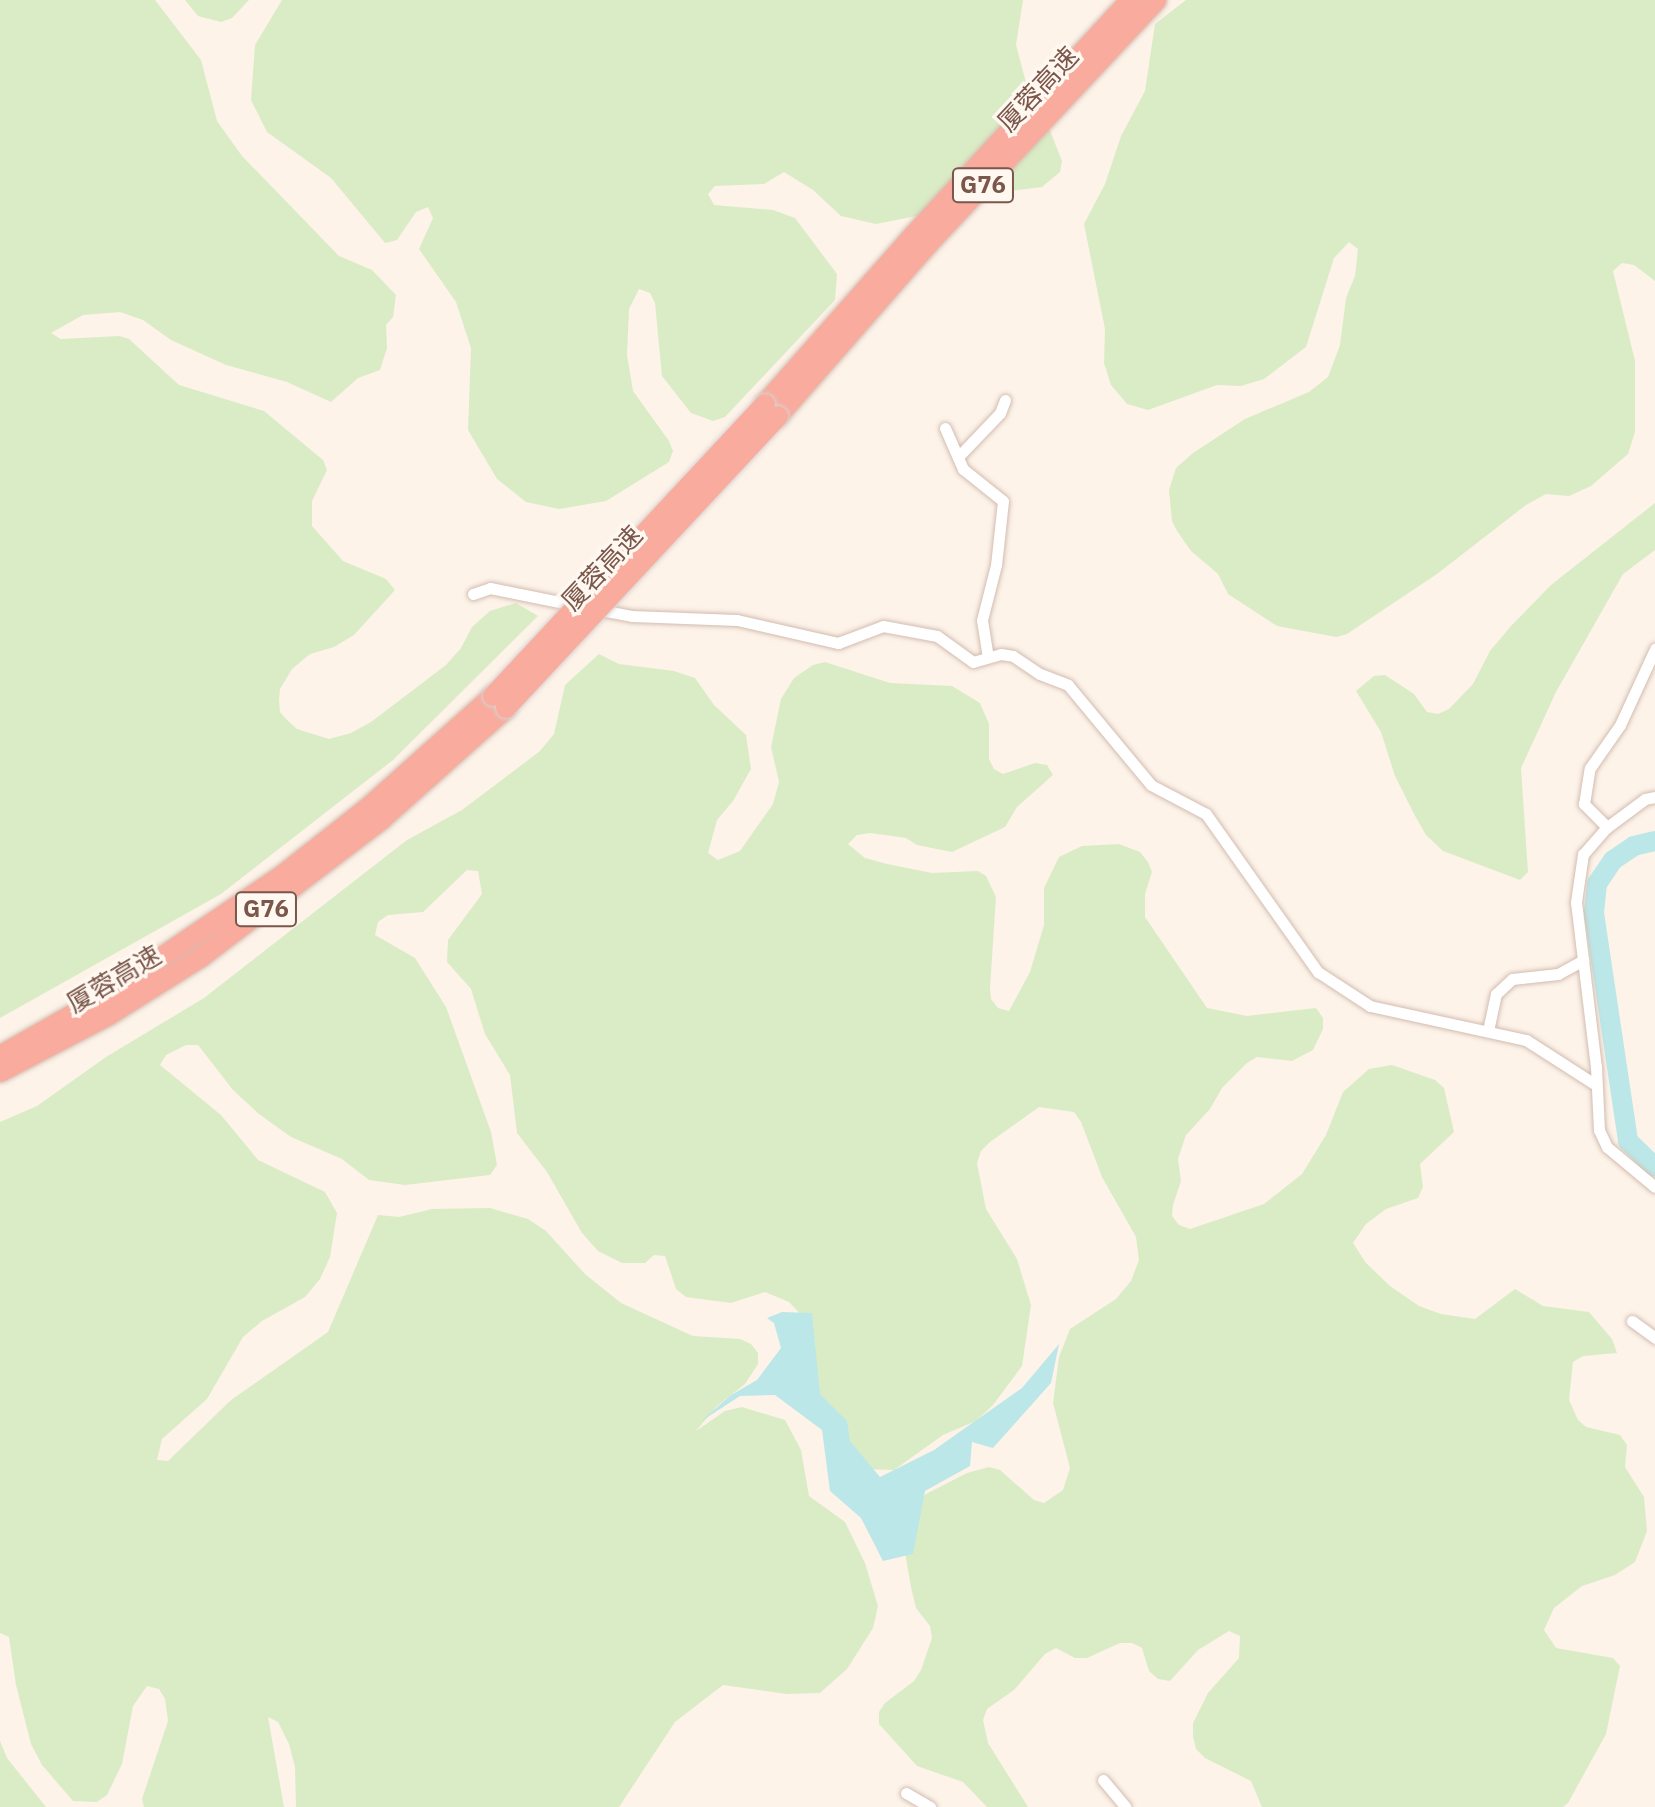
<!DOCTYPE html>
<html>
<head>
<meta charset="utf-8">
<style>
  body { margin:0 }
  #map { position:relative; width:1655px; height:1807px; overflow:hidden; background:#fdf3e9; font-family:"IBM Plex Sans","Noto Sans SC",sans-serif }
  div>[style] { position:absolute }
  [style*='--x'] { left:calc(var(--x)*1px); top:calc(var(--y)*1px); width:calc(var(--w)*1px); rotate:calc(var(--a)*1deg) }
  .green>* { inset:0; background:#daecc6 }
  .water>* { inset:0; background:#bce7e8 }
  .river>* { height:20px; margin:-10px; padding:0 10px; transform-origin:10px; border-radius:10px; background:#bce7e8 }
  .roads { filter:drop-shadow(0 0 2px #d3bcb0) drop-shadow(0 0 2px #d3bcb0) }
  .minor>* { height:11px; margin:-5.5px; padding:0 5.5px; transform-origin:5.5px; border-radius:5.5px; background:#fff }
  .motorway>* { height:20px; margin:-10px; padding:0 10px; transform-origin:10px; border-radius:10px; background:#f9ab9e }
  .bridges { filter:drop-shadow(0 0 2px #dad0cd) drop-shadow(0 0 2px #dad0cd) }
  .motorway-bridge>* { height:20px; margin:-10px; padding:0 10px; transform-origin:10px; border-radius:10px; background:#f9ab9e }
  span { translate:-50% -50%; white-space:nowrap; text-align:center; line-height:1.15; -webkit-text-stroke:7px #fff8f0; paint-order:stroke }
  .shield-label span { padding:2px 6px; background:#fff8f0; border:2px solid; border-radius:6px; -webkit-text-stroke-width:0 }
  .shield-label { font-size:24px; color:#7a564b; font-weight:700 }
  .street-label { font-size:26px; color:#7a564b }
</style>
</head>
<body>
<div id="map">
  <div class="green">
    <i style="clip-path:polygon(0 0,155px 0,201px 60px,217px 121px,242px 156px,339px 256px,372px 270px,396px 295px,393px 317px,386px 325px,387px 348px,380px 370px,358px 378px,331px 402px,287px 382px,226px 365px,171px 340px,143px 320px,120px 312px,83px 315px,51px 333px,61px 339px,119px 336px,129px 339px,179px 385px,264px 411px,323px 460px,327px 470px,312px 501px,312px 526px,343px 561px,386px 579px,395px 590px,354px 635px,334px 647px,310px 654px,292px 669px,280px 689px,279px 701px,280px 712px,288px 721px,297px 729px,329px 739px,351px 733px,371px 722px,446px 665px,461px 648px,472px 627px,490px 611px,516px 603px,538px 616px,393px 760px,221px 894px,0 1018px)"></i>
    <i style="clip-path:polygon(185px 0,249px 0,232px 18px,221px 22px,198px 16px)"></i>
    <i style="clip-path:polygon(282px 0,1023px 0,1016px 45px,1030px 98px,1049px 128px,1062px 161px,1060px 172px,1042px 187px,995px 193px,962px 207px,876px 224px,841px 216px,813px 190px,784px 172px,764px 184px,715px 186px,708px 194px,714px 205px,773px 210px,795px 218px,837px 274px,835px 300px,725px 417px,713px 421px,691px 413px,662px 376px,655px 303px,650px 293px,639px 289px,629px 309px,627px 355px,633px 391px,669px 441px,673px 451px,669px 462px,606px 501px,559px 509px,526px 502px,497px 479px,468px 430px,471px 348px,456px 302px,419px 249px,433px 218px,428px 207px,416px 212px,397px 240px,385px 243px,331px 178px,267px 132px,251px 100px,255px 45px)"></i>
    <i style="clip-path:polygon(1186px 0,1655px 0,1655px 281px,1634px 265px,1622px 263px,1613px 271px,1635px 361px,1635px 432px,1628px 454px,1591px 486px,1569px 496px,1546px 494px,1526px 505px,1437px 574px,1347px 634px,1336px 637px,1277px 626px,1228px 594px,1218px 574px,1191px 551px,1177px 531px,1172px 521px,1169px 490px,1176px 468px,1193px 453px,1245px 419px,1309px 392px,1328px 377px,1340px 345px,1346px 298px,1355px 276px,1358px 249px,1349px 242px,1334px 258px,1306px 347px,1264px 379px,1241px 386px,1217px 385px,1148px 410px,1127px 404px,1111px 385px,1104px 363px,1105px 329px,1084px 224px,1105px 184px,1121px 136px,1145px 91px,1155px 24px)"></i>
    <i style="clip-path:polygon(1655px 503px,1655px 550px,1623px 574px,1556px 692px,1521px 768px,1528px 872px,1520px 880px,1443px 851px,1426px 835px,1414px 814px,1395px 776px,1381px 732px,1356px 691px,1374px 676px,1385px 675px,1414px 694px,1427px 712px,1438px 714px,1449px 709px,1473px 684px,1490px 651px,1511px 626px,1551px 585px)"></i>
    <i style="clip-path:polygon(599px 654px,619px 664px,674px 671px,695px 678px,714px 705px,746px 735px,751px 769px,733px 801px,717px 820px,708px 853px,718px 860px,740px 851px,773px 804px,779px 782px,771px 747px,781px 699px,794px 678px,813px 665px,825px 662px,890px 683px,952px 686px,980px 703px,989px 724px,989px 759px,994px 769px,1003px 774px,1035px 763px,1047px 765px,1053px 775px,1017px 807px,1005px 827px,952px 852px,917px 845px,906px 838px,870px 833px,857px 835px,848px 844px,865px 858px,887px 864px,932px 873px,978px 871px,986px 876px,996px 897px,990px 988px,991px 999px,998px 1008px,1009px 1011px,1030px 972px,1044px 925px,1044px 888px,1059px 857px,1082px 846px,1119px 844px,1140px 852px,1148px 862px,1152px 872px,1145px 894px,1145px 917px,1207px 1008px,1247px 1016px,1316px 1008px,1323px 1018px,1323px 1029px,1313px 1050px,1292px 1061px,1257px 1057px,1247px 1063px,1222px 1088px,1210px 1109px,1186px 1135px,1178px 1159px,1181px 1181px,1173px 1205px,1172px 1216px,1179px 1225px,1190px 1229px,1264px 1204px,1302px 1174px,1326px 1135px,1343px 1092px,1369px 1069px,1392px 1065px,1435px 1080px,1444px 1088px,1454px 1132px,1420px 1164px,1423px 1187px,1418px 1198px,1386px 1209px,1366px 1224px,1353px 1243px,1366px 1263px,1390px 1286px,1419px 1306px,1441px 1314px,1475px 1319px,1515px 1289px,1543px 1306px,1589px 1312px,1612px 1339px,1617px 1353px,1583px 1356px,1573px 1362px,1569px 1400px,1578px 1420px,1586px 1427px,1620px 1435px,1627px 1445px,1625px 1467px,1644px 1497px,1647px 1531px,1635px 1562px,1615px 1575px,1582px 1586px,1554px 1608px,1544px 1630px,1556px 1648px,1613px 1658px,1620px 1666px,1606px 1734px,1568px 1803px,1563px 1807px,1262px 1807px,1251px 1781px,1205px 1758px,1196px 1749px,1193px 1736px,1193px 1723px,1208px 1693px,1239px 1658px,1240px 1636px,1229px 1631px,1198px 1650px,1170px 1681px,1158px 1679px,1149px 1671px,1142px 1648px,1132px 1643px,1120px 1643px,1087px 1658px,1075px 1658px,1056px 1648px,1045px 1654px,1014px 1690px,987px 1709px,983px 1720px,988px 1743px,1028px 1807px,987px 1807px,963px 1782px,917px 1766px,879px 1724px,879px 1712px,885px 1703px,914px 1681px,921px 1670px,932px 1638px,930px 1626px,916px 1608px,911px 1587px,903px 1541px,909px 1508px,926px 1494px,967px 1473px,989px 1467px,1000px 1470px,1034px 1500px,1044px 1503px,1063px 1490px,1070px 1468px,1053px 1403px,1059px 1357px,1070px 1329px,1116px 1299px,1131px 1281px,1139px 1260px,1136px 1237px,1102px 1177px,1081px 1122px,1074px 1112px,1039px 1107px,990px 1142px,981px 1151px,977px 1163px,986px 1209px,1017px 1259px,1031px 1305px,1022px 1366px,993px 1405px,976px 1421px,943px 1435px,894px 1470px,860px 1469px,814px 1388px,815px 1340px,806px 1320px,789px 1302px,765px 1292px,731px 1303px,686px 1297px,676px 1289px,665px 1256px,654px 1255px,645px 1263px,622px 1263px,598px 1251px,582px 1233px,547px 1172px,517px 1133px,510px 1075px,485px 1034px,471px 989px,447px 962px,448px 940px,482px 894px,478px 871px,467px 870px,423px 912px,388px 915px,378px 922px,375px 935px,415px 958px,446px 1007px,491px 1132px,497px 1165px,490px 1175px,405px 1185px,369px 1180px,342px 1159px,291px 1137px,259px 1114px,233px 1090px,198px 1045px,186px 1045px,166px 1055px,160px 1065px,221px 1115px,258px 1160px,325px 1192px,337px 1213px,330px 1257px,320px 1279px,305px 1297px,262px 1321px,243px 1337px,207px 1399px,162px 1439px,157px 1460px,168px 1461px,231px 1400px,328px 1332px,378px 1215px,399px 1217px,432px 1209px,490px 1208px,528px 1219px,546px 1231px,585px 1274px,621px 1303px,693px 1336px,740px 1339px,751px 1344px,758px 1353px,758px 1364px,745px 1384px,717px 1406px,696px 1431px,725px 1411px,742px 1407px,785px 1420px,801px 1450px,809px 1496px,845px 1522px,865px 1563px,878px 1606px,873px 1628px,847px 1669px,820px 1693px,787px 1694px,723px 1685px,675px 1722px,619px 1807px,296px 1807px,295px 1767px,289px 1744px,278px 1722px,268px 1717px,284px 1807px,144px 1807px,142px 1799px,168px 1721px,165px 1699px,159px 1689px,147px 1686px,133px 1706px,122px 1764px,107px 1795px,97px 1802px,73px 1801px,42px 1765px,31px 1744px,16px 1685px,9px 1637px,0 1633px,0 1122px,37px 1106px,106px 1057px,204px 998px,407px 840px,462px 810px,540px 751px,554px 734px,565px 685px)"></i>
    <i style="clip-path:polygon(0 1741px,7px 1758px,46px 1807px,0 1807px)"></i>
  </div>
  <div class="water">
    <i style="clip-path:polygon(782px 1312px,812px 1313px,820px 1394px,847px 1421px,850px 1441px,880px 1477px,934px 1450px,1022px 1388px,1059px 1344px,1051px 1383px,993px 1448px,972px 1442px,970px 1466px,925px 1491px,913px 1554px,883px 1561px,861px 1518px,830px 1491px,822px 1430px,775px 1395px,740px 1396px,700px 1422px,731px 1395px,757px 1380px,781px 1348px,774px 1323px,767px 1318px)"></i>
  </div>
  <div class="river">
    <i style="--x:1655;--y:841;--w:22;--a:167"></i>
    <i style="--x:1634;--y:846;--w:25;--a:146"></i>
    <i style="--x:1613;--y:860;--w:29;--a:124"></i>
    <i style="--x:1597;--y:884;--w:29;--a:96"></i>
    <i style="--x:1594;--y:913;--w:231;--a:81.5"></i>
    <i style="--x:1628;--y:1141;--w:37;--a:44"></i>
  </div>
  <div class="roads">
    <div class="minor">
      <i style="--x:945;--y:428;--w:45;--a:66.3"></i>
      <i style="--x:963;--y:469;--w:51;--a:38.7"></i>
      <i style="--x:1003;--y:501;--w:64;--a:96.2"></i>
      <i style="--x:996;--y:565;--w:57;--a:104.3"></i>
      <i style="--x:982;--y:620;--w:37;--a:81"></i>
      <i style="--x:958;--y:457;--w:61;--a:-46.3"></i>
      <i style="--x:1000;--y:413;--w:14;--a:-69"></i>
      <i style="--x:473;--y:594;--w:18;--a:-19"></i>
      <i style="--x:490;--y:588;--w:91;--a:11.4"></i>
      <i style="--x:596;--y:609;--w:37;--a:11"></i>
      <i style="--x:632;--y:616;--w:105;--a:2.2"></i>
      <i style="--x:737;--y:620;--w:104;--a:12.8"></i>
      <i style="--x:838;--y:643;--w:48;--a:-20.7"></i>
      <i style="--x:883;--y:626;--w:55;--a:10.5"></i>
      <i style="--x:937;--y:636;--w:44;--a:35.8"></i>
      <i style="--x:973;--y:662;--w:29;--a:-16"></i>
      <i style="--x:1001;--y:654;--w:12;--a:9"></i>
      <i style="--x:1013;--y:656;--w:32;--a:34"></i>
      <i style="--x:1040;--y:674;--w:30;--a:21"></i>
      <i style="--x:1068;--y:685;--w:130;--a:50.3"></i>
      <i style="--x:1151;--y:785;--w:62;--a:27.8"></i>
      <i style="--x:1206;--y:814;--w:194;--a:54.7"></i>
      <i style="--x:1318;--y:972;--w:62;--a:33.2"></i>
      <i style="--x:1370;--y:1006;--w:160;--a:12.3"></i>
      <i style="--x:1526;--y:1040;--w:83;--a:32.7"></i>
      <i style="--x:1655;--y:797;--w:10;--a:169"></i>
      <i style="--x:1645;--y:799;--w:49;--a:143.4"></i>
      <i style="--x:1606;--y:828;--w:35;--a:131"></i>
      <i style="--x:1583;--y:854;--w:49;--a:98.3"></i>
      <i style="--x:1576;--y:902;--w:166;--a:83.1"></i>
      <i style="--x:1596;--y:1067;--w:63;--a:87.3"></i>
      <i style="--x:1599;--y:1130;--w:19;--a:65"></i>
      <i style="--x:1607;--y:1147;--w:62;--a:39.8"></i>
      <i style="--x:1607;--y:827;--w:33;--a:-135"></i>
      <i style="--x:1584;--y:804;--w:36;--a:-81"></i>
      <i style="--x:1590;--y:768;--w:52;--a:-55.1"></i>
      <i style="--x:1620;--y:725;--w:84;--a:-65.3"></i>
      <i style="--x:1488;--y:1031;--w:38;--a:-78"></i>
      <i style="--x:1496;--y:994;--w:22;--a:-43"></i>
      <i style="--x:1512;--y:979;--w:46;--a:-6.2"></i>
      <i style="--x:1558;--y:974;--w:29;--a:-29"></i>
      <i style="--x:1632;--y:1321;--w:29;--a:36"></i>
      <i style="--x:1103;--y:1780;--w:35;--a:50"></i>
      <i style="--x:906;--y:1793;--w:28;--a:30"></i>
    </div>
    <div class="motorway">
      <i style="--x:765;--y:404;--w:224;--a:-48.6"></i>
      <i style="--x:913;--y:236;--w:321;--a:-47.3"></i>
      <i style="--x:778;--y:416;--w:228;--a:-48.9"></i>
      <i style="--x:928;--y:244;--w:334;--a:-46.9"></i>
      <i style="--x:0;--y:1056;--w:117;--a:-29.6"></i>
      <i style="--x:102;--y:998;--w:219;--a:-34.2"></i>
      <i style="--x:283;--y:875;--w:110;--a:-38.3"></i>
      <i style="--x:369;--y:807;--w:166;--a:-41.8"></i>
      <i style="--x:0;--y:1072;--w:123;--a:-27.6"></i>
      <i style="--x:109;--y:1015;--w:109;--a:-32.2"></i>
      <i style="--x:201;--y:957;--w:228;--a:-37.3"></i>
      <i style="--x:382;--y:819;--w:166;--a:-41.8"></i>
    </div>
  </div>
  <div class="bridges">
    <div class="motorway-bridge">
      <i style="--x:493;--y:696;--w:399;--a:-47"></i>
      <i style="--x:506;--y:708;--w:399;--a:-47"></i>
    </div>
  </div>
  <div class="shield-label">
    <span style="left:983px;top:185px">G76</span>
    <span style="left:266px;top:909px">G76</span>
  </div>
  <div class="street-label">
    <span style="left:1038px;top:89px;rotate:-47deg">厦蓉高速</span>
    <span style="left:602px;top:568px;rotate:-47deg">厦蓉高速</span>
    <span style="left:114px;top:979px;rotate:-31deg">厦蓉高速</span>
  </div>
</div>
</body>
</html>
